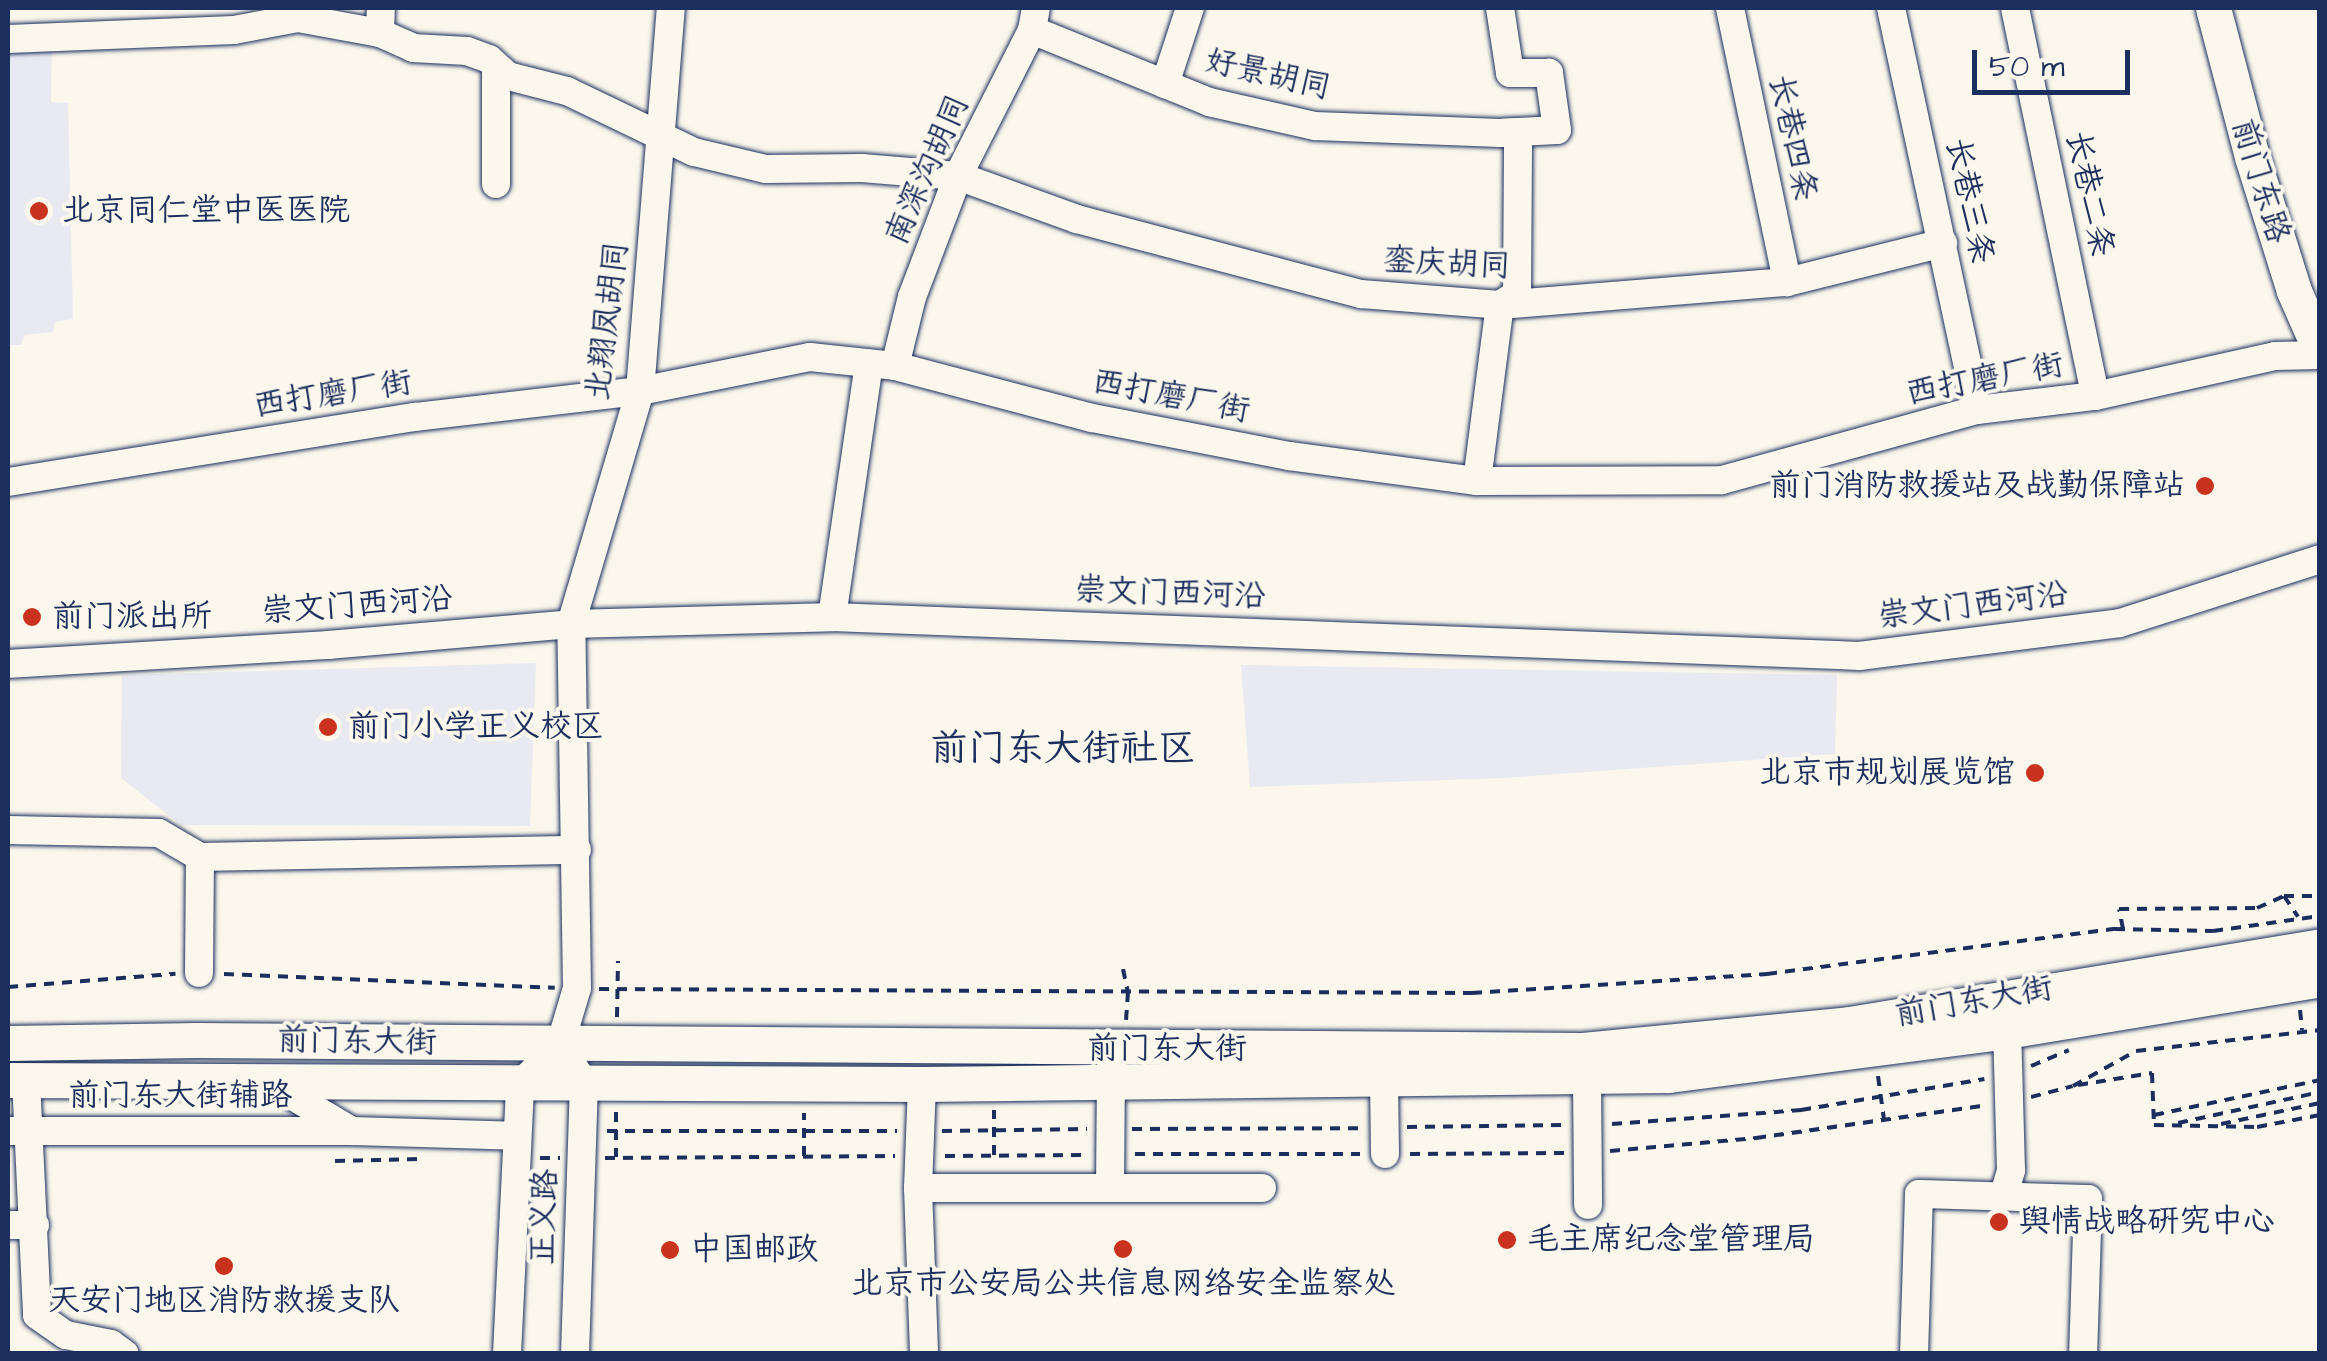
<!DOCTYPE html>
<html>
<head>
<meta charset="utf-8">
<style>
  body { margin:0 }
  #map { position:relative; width:2327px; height:1361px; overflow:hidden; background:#fbf7ec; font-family:"Architects Daughter","LXGW WenKai TC",sans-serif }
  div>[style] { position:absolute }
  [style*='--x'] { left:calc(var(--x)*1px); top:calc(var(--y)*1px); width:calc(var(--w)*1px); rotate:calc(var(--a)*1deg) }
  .built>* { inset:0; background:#e9eaf1 }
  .path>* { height:4px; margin-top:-2px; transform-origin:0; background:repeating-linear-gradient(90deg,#1b2f5e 0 10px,transparent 0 18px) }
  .roads { filter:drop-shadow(0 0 2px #1b2f5e) drop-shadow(0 0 2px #1b2f5e) }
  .minor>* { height:28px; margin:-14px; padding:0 14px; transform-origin:14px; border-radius:14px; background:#fbf7ec }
  .major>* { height:35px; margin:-17.5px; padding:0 17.5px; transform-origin:17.5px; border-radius:17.5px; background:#fbf7ec }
  .dots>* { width:28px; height:28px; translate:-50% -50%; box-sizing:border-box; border:5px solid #fbf7ec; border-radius:50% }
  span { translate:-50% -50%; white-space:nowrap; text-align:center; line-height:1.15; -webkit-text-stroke:8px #fbf7ec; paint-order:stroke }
  .street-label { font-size:32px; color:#1b2f5e }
  .poi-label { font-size:32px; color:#1b2f5e }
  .left { translate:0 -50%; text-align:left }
  .right { translate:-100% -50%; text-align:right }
  .quarter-label { font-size:38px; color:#1b2f5e }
  .frame { position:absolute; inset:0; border:10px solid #1b2f5e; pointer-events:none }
  .scale { position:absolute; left:1972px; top:50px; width:158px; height:45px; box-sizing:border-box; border:5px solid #1b2f5e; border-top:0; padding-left:12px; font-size:30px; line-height:35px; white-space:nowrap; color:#1b2f5e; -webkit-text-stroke:8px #fbf7ec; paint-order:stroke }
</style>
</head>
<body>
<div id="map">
  <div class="built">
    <i style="clip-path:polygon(52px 42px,51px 102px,68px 103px,73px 319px,55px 322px,53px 332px,24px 335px,21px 345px,8px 345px,8px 43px)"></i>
    <i style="clip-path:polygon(536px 663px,530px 826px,181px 825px,121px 778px,122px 675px)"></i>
    <i style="clip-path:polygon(1241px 665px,1837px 675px,1835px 754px,1504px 778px,1250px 787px)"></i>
  </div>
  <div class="path">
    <i style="--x:2284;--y:896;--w:25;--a:56"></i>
    <i style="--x:2123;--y:929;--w:20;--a:-101"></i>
    <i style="--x:2119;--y:909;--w:138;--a:-0.4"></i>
    <i style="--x:2257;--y:908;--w:30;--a:-24"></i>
    <i style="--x:2284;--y:896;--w:36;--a:0"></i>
    <i style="--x:1123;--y:969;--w:24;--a:78"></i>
    <i style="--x:1128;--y:992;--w:28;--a:94"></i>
    <i style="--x:224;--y:974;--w:331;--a:2.4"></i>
    <i style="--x:8;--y:987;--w:168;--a:-4.5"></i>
    <i style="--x:599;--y:989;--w:873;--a:0.26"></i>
    <i style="--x:1472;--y:993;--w:296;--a:-3.7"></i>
    <i style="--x:1767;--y:974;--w:351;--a:-7.4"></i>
    <i style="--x:2115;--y:929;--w:98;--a:1.2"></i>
    <i style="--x:2213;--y:931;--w:108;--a:-8"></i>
    <i style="--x:2300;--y:1010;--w:20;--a:84"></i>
    <i style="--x:617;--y:1017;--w:56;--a:-89"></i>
    <i style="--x:2031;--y:1066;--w:41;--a:-22.8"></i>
    <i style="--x:1878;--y:1076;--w:44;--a:82.2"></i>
    <i style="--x:2078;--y:1085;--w:75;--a:-9.2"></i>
    <i style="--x:2152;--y:1073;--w:52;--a:87.8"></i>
    <i style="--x:2154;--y:1125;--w:103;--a:1.1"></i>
    <i style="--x:2257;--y:1127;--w:64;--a:-10.8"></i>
    <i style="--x:2031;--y:1097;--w:43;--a:-14.7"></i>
    <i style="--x:2073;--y:1086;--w:72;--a:-29.1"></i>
    <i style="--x:2136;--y:1051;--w:185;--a:-6.5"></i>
    <i style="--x:616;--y:1112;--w:45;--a:90"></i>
    <i style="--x:2154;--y:1115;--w:170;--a:-11.9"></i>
    <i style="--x:2178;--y:1123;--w:145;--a:-12.3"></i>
    <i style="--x:1612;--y:1124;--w:190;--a:-4.2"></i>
    <i style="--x:1801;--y:1110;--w:186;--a:-9.6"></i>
    <i style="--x:2221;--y:1124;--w:101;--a:-12"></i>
    <i style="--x:1407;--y:1127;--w:155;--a:-0.7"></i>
    <i style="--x:1132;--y:1129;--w:230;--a:-0.2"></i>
    <i style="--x:607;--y:1131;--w:290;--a:0"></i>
    <i style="--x:942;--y:1131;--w:145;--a:-0.8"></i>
    <i style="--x:1610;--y:1151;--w:147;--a:-5.1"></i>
    <i style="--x:1756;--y:1138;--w:233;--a:-8.1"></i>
    <i style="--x:1135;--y:1154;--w:225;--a:0"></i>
    <i style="--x:1410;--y:1154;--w:155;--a:-0.4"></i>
    <i style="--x:994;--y:1155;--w:45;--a:-90"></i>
    <i style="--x:804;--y:1156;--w:43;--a:-90"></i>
    <i style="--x:945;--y:1156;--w:140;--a:-0.4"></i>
    <i style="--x:540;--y:1158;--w:20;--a:0"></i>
    <i style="--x:605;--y:1158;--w:290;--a:-0.4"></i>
    <i style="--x:335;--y:1161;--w:85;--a:-1.3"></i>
  </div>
  <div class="roads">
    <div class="minor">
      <i style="--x:1730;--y:8;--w:280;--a:78.2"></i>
      <i style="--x:1891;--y:8;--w:411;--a:77.9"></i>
      <i style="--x:2015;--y:8;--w:396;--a:78.3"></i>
      <i style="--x:1032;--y:30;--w:191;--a:22.1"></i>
      <i style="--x:1209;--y:102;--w:109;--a:12.8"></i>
      <i style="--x:1315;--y:126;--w:185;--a:2.2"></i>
      <i style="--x:380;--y:33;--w:25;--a:-88"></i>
      <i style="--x:8;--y:39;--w:226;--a:-2.3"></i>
      <i style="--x:234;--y:30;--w:65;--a:-10.6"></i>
      <i style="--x:298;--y:18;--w:83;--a:10.4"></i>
      <i style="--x:380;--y:33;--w:36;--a:24"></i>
      <i style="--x:413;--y:48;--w:54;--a:3.2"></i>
      <i style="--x:467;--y:51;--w:23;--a:20"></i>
      <i style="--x:489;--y:59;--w:25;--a:42"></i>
      <i style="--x:508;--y:76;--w:61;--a:14.3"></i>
      <i style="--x:567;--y:91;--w:141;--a:25.7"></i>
      <i style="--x:694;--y:152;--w:74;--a:13.3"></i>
      <i style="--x:766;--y:169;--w:96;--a:-0.6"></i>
      <i style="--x:862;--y:168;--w:96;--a:4.8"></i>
      <i style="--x:958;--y:176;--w:127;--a:19.9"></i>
      <i style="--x:1077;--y:219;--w:294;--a:14.8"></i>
      <i style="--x:1361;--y:294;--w:139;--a:4.5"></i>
      <i style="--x:1500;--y:305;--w:288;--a:-4.6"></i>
      <i style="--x:1787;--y:282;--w:161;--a:-14"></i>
      <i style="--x:1165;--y:84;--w:80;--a:-71.8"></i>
      <i style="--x:496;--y:184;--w:117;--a:-90"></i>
      <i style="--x:895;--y:366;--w:71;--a:-76.2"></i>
      <i style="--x:912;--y:297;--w:129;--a:-69.2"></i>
      <i style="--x:958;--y:176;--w:164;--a:-63.1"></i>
      <i style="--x:1032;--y:30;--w:22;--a:-80"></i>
      <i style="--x:1477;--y:481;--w:177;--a:-82.6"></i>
      <i style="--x:1500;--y:305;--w:20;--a:-33"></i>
      <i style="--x:1517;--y:294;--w:162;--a:-89.6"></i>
      <i style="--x:1518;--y:132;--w:18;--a:177"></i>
      <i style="--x:1500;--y:133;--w:57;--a:-3"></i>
      <i style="--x:1557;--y:130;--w:58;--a:-98"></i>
      <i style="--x:1549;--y:73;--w:39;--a:180"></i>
      <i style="--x:1510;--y:73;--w:66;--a:-98.7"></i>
      <i style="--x:8;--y:482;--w:412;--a:-9.1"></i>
      <i style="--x:415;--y:417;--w:226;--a:-6.6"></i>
      <i style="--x:640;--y:391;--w:173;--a:-11.3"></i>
      <i style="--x:810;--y:357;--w:85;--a:6"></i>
      <i style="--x:895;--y:366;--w:204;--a:14.8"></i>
      <i style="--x:1092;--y:418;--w:201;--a:10.9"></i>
      <i style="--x:1289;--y:456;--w:190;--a:7.6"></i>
      <i style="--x:1477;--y:481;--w:245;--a:-0.2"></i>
      <i style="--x:1722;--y:480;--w:264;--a:-15.4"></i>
      <i style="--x:1977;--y:410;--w:119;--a:-6.8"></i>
      <i style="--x:2095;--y:396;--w:184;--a:-12.5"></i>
      <i style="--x:2275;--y:356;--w:45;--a:-1.3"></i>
      <i style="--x:832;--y:617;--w:256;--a:-81.7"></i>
      <i style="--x:8;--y:664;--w:321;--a:-3.4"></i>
      <i style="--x:328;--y:645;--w:244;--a:-4.9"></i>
      <i style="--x:571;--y:624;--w:261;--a:-1.5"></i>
      <i style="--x:832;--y:617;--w:1028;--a:2.17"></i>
      <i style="--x:1859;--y:656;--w:263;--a:-7.2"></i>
      <i style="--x:2120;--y:623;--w:210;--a:-17.7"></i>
      <i style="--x:8;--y:830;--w:151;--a:1.1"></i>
      <i style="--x:159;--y:833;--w:48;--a:30.3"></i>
      <i style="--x:200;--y:857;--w:116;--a:90.5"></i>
      <i style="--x:200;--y:857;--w:377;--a:-1.1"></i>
      <i style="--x:560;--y:1045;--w:45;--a:57.7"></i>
      <i style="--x:584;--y:1083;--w:271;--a:91.9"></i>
      <i style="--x:1587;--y:1078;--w:127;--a:89.5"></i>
      <i style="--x:26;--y:1080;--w:235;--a:87.3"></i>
      <i style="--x:37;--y:1315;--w:35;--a:35"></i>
      <i style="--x:66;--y:1335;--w:46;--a:11.3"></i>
      <i style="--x:111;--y:1344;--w:17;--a:36"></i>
      <i style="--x:1384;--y:1081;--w:73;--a:89.2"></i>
      <i style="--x:269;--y:1082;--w:96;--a:30.6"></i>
      <i style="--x:922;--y:1084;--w:104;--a:92.2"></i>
      <i style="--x:918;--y:1188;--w:344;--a:0"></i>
      <i style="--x:8;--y:1131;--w:344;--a:0"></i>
      <i style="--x:352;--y:1131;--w:165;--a:1.7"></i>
      <i style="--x:1110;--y:1186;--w:125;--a:-89.5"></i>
      <i style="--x:918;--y:1188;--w:166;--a:87.9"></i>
      <i style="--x:2003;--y:1197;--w:28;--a:-73"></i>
      <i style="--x:2011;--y:1170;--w:139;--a:-91.6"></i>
      <i style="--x:8;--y:1225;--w:27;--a:0"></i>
      <i style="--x:507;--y:1354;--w:270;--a:-87.2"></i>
      <i style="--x:520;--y:1084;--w:56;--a:-44.3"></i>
      <i style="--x:560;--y:1045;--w:59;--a:-73.4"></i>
      <i style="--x:577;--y:988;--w:364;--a:-90.9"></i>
      <i style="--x:571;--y:624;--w:243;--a:-73.5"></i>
      <i style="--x:640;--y:391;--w:384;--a:-85.4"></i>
      <i style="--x:1914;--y:1354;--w:160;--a:-88.2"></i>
      <i style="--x:1919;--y:1194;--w:169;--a:1.7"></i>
      <i style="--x:2088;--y:1199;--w:155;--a:91.8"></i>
    </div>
    <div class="major">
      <i style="--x:2213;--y:8;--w:154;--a:75.3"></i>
      <i style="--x:2252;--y:157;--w:140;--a:72.6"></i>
      <i style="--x:2294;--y:291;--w:64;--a:66.2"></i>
      <i style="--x:8;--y:1043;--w:188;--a:-0.9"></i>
      <i style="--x:196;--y:1040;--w:1386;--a:0.41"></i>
      <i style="--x:1582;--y:1050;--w:269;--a:-5.5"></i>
      <i style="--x:1850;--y:1024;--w:476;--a:-9.4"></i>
      <i style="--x:8;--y:1080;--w:914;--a:0.25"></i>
      <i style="--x:922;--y:1084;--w:747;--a:-0.69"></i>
      <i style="--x:1669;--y:1075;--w:341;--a:-7.4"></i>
      <i style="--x:2007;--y:1031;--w:317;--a:-9.4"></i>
    </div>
  </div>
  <div class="dots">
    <i style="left:39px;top:211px;background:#c8321e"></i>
    <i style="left:2205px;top:486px;background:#c8321e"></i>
    <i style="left:32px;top:617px;background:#c8321e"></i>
    <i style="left:328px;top:727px;background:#c8321e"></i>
    <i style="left:2035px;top:773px;background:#c8321e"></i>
    <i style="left:1999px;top:1222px;background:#c8321e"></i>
    <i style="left:1507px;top:1240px;background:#c8321e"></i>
    <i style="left:1123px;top:1249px;background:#c8321e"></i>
    <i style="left:670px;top:1250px;background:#c8321e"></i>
    <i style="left:224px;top:1266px;background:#c8321e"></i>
  </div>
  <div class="street-label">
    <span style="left:1268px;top:75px;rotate:13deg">好景胡同</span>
    <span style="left:1792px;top:138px;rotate:78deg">长巷四条</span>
    <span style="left:928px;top:170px;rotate:-66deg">南深沟胡同</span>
    <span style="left:2260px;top:181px;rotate:73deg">前门东路</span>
    <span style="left:2089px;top:194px;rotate:78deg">长巷二条</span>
    <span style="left:1969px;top:201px;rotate:78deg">长巷三条</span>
    <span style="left:1447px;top:264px;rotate:3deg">銮庆胡同</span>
    <span style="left:608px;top:321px;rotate:-83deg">北翔凤胡同</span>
    <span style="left:1985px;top:380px;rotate:-11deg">西打磨厂街</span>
    <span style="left:333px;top:395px;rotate:-9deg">西打磨厂街</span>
    <span style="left:1171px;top:397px;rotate:11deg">西打磨厂街</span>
    <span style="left:1170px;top:594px;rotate:2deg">崇文门西河沿</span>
    <span style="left:357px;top:606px;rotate:-4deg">崇文门西河沿</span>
    <span style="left:1973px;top:606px;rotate:-7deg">崇文门西河沿</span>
    <span style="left:1974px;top:1002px;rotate:-10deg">前门东大街</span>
    <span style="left:357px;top:1042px;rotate:1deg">前门东大街</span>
    <span style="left:1167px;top:1049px">前门东大街</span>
    <span style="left:180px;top:1096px">前门东大街辅路</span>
    <span style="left:545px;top:1217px;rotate:-88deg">正义路</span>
  </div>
  <div class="poi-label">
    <span class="left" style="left:62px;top:211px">北京同仁堂中医医院</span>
    <span class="right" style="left:2185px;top:486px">前门消防救援站及战勤保障站</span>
    <span class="left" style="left:52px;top:617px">前门派出所</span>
    <span class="left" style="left:348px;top:727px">前门小学正义校区</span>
    <span class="right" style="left:2015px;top:773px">北京市规划展览馆</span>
    <span class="left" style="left:2019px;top:1222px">舆情战略研究中心</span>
    <span class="left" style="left:1527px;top:1240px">毛主席纪念堂管理局</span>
    <span class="left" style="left:690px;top:1250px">中国邮政</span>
    <span style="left:1123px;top:1284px">北京市公安局公共信息网络安全监察处</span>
    <span style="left:224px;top:1301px">天安门地区消防救援支队</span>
  </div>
  <div class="quarter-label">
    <span style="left:1063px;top:750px">前门东大街社区</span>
  </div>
  <div class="frame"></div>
  <div class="scale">50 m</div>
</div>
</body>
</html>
